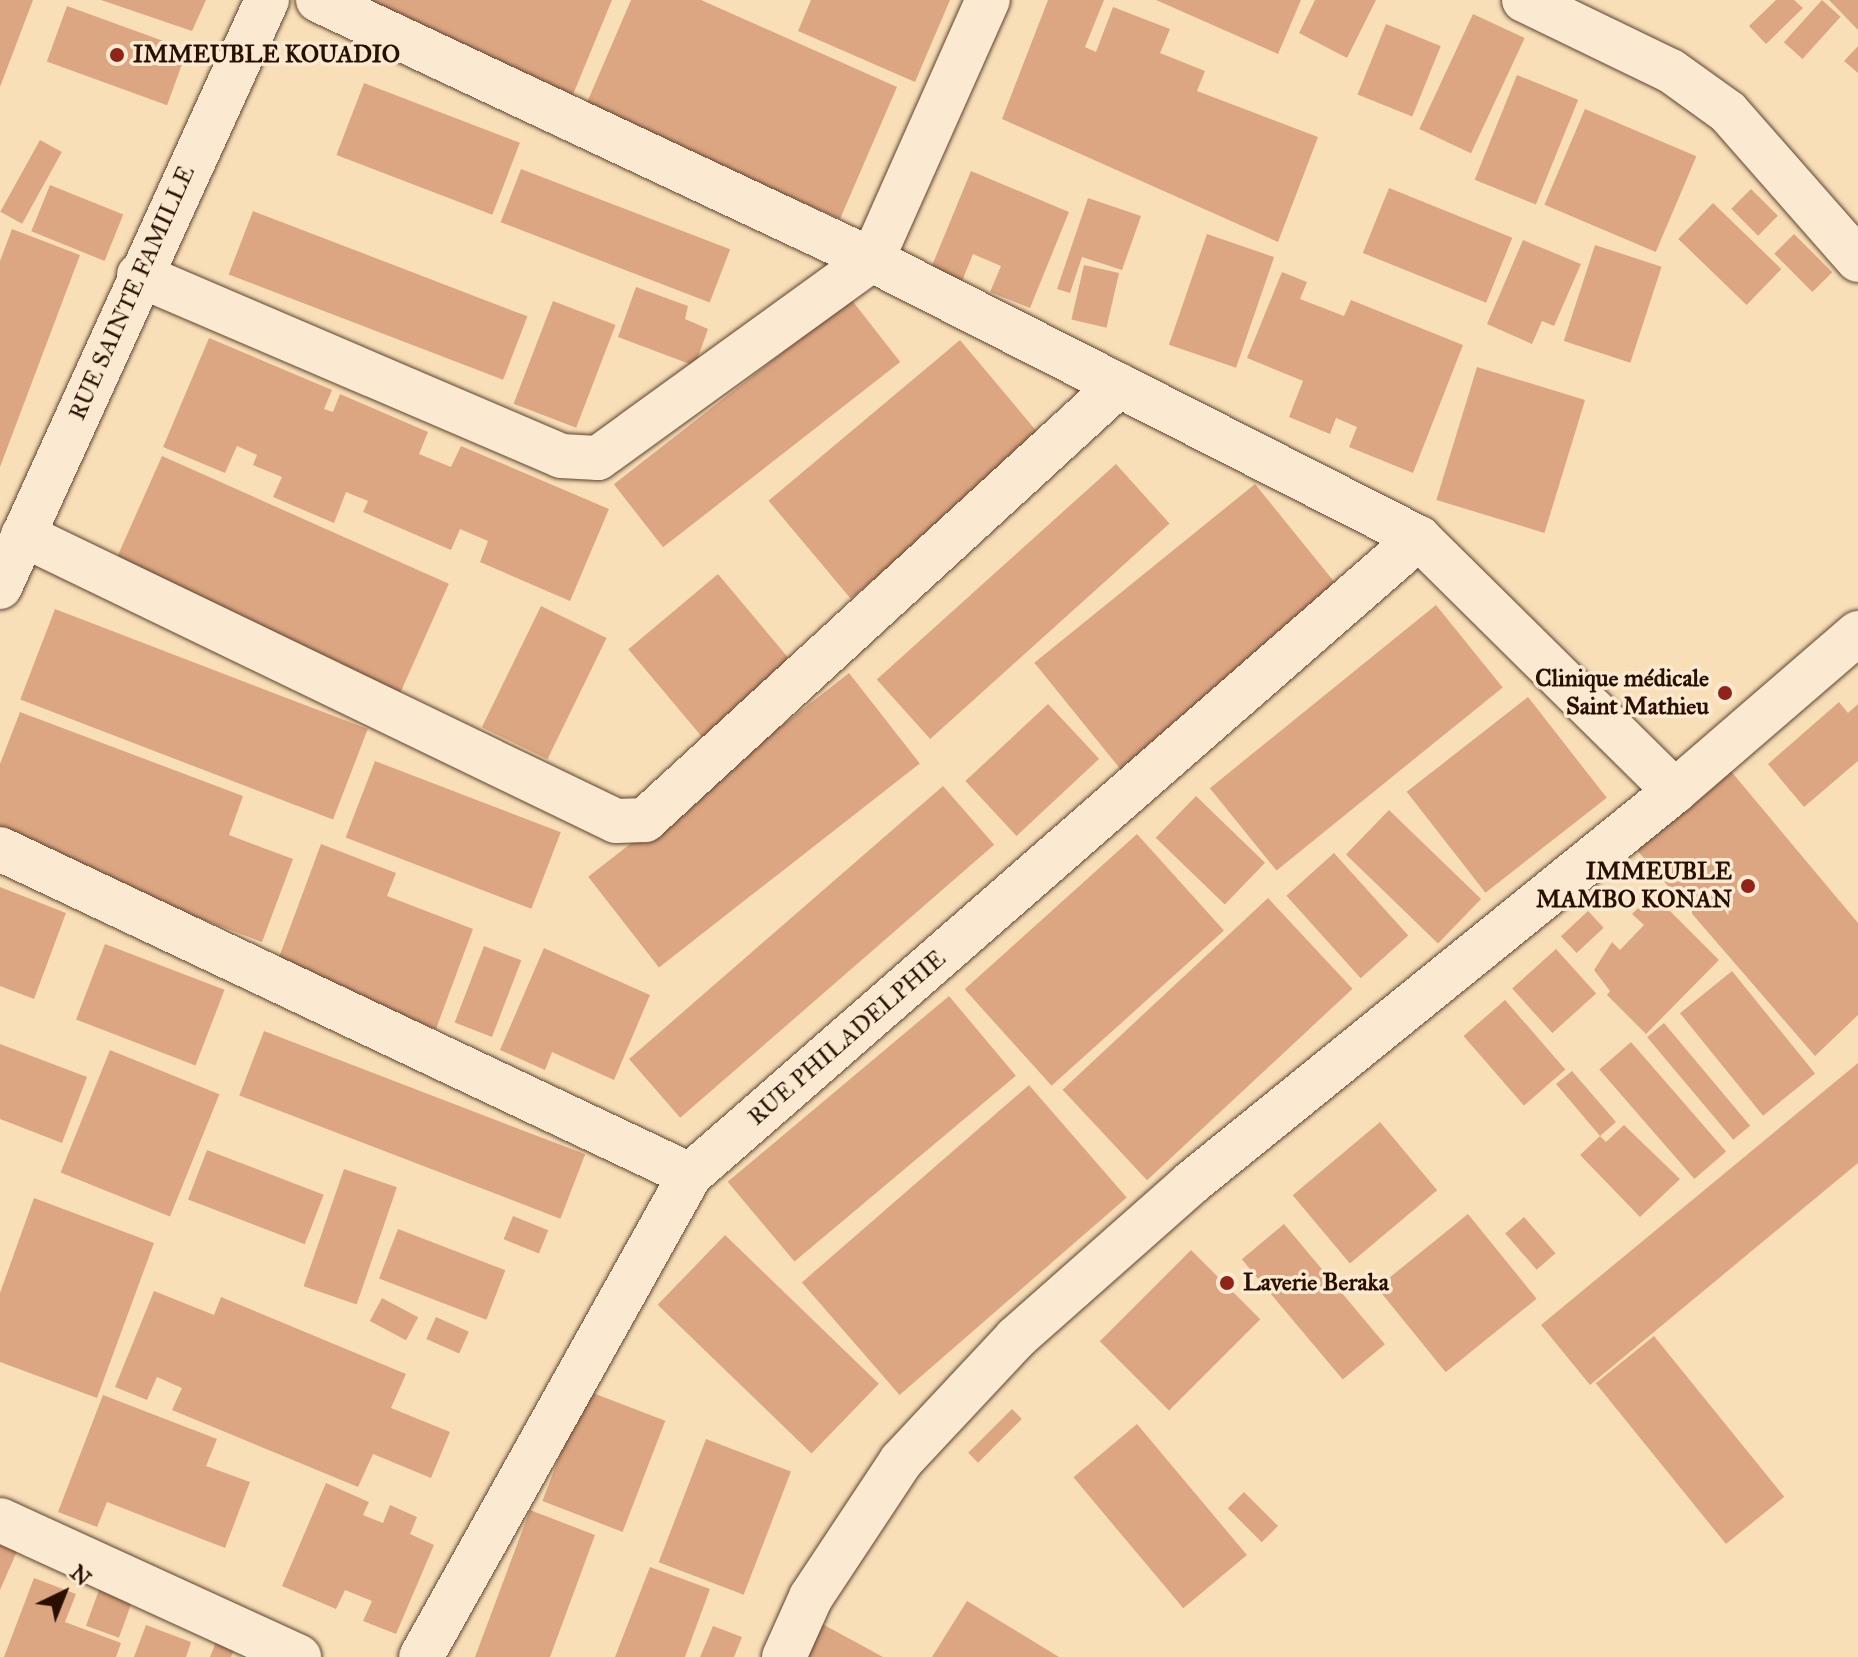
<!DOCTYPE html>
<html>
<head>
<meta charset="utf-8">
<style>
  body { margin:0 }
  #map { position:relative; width:1858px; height:1657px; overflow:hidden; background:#f9dfb8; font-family:"IM FELL Great Primer",serif }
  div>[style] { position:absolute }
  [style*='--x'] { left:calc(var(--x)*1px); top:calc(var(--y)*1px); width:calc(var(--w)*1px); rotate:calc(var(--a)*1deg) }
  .building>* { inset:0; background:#dda682; transform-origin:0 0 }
  .roads { filter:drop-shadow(0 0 2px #5e432e) drop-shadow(0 0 2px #5e432e) }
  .minor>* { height:44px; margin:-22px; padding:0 22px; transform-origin:22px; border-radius:22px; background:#fbead1 }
  .dots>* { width:22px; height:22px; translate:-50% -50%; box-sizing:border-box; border:4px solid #fbead1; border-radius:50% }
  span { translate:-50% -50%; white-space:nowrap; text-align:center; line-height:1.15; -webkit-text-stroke:7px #fbead1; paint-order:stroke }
  .poi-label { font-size:24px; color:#2a0f00; font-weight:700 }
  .left { translate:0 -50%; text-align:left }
  .right { translate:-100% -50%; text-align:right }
  .street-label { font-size:24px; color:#2a0f00 }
  .north { position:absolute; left:24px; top:1553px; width:80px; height:80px; -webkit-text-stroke:6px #fbead1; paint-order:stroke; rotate:43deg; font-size:22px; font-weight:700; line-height:32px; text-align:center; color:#2a0f00 }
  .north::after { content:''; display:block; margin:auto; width:28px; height:36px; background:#2a0f00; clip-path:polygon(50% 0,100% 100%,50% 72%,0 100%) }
</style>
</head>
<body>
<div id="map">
  <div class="building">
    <i style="clip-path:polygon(0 0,33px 0,0 87px)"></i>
    <i style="clip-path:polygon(101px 0,206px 0,192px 31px)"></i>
    <i style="clip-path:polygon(361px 0,612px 0,572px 97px)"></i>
    <i style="clip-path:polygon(631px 0,701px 0,897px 87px,840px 219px,585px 107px)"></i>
    <i style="clip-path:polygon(811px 0,950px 0,915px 82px,798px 31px)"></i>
    <i style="clip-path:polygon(1048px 0,1104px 0,1085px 47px,1096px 52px,1113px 7px,1170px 29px,1160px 53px,1205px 71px,1197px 91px,1318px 137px,1278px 242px,1002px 119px)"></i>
    <i style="clip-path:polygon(1156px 0,1301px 0,1278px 54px)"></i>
    <i style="clip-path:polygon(1315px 0,1376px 0,1347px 58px,1299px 33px)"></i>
    <i style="clip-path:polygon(1776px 0,1794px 0,1803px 8px,1766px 44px,1749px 26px)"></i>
    <i style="left:1822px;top:0;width:25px;height:57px;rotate:42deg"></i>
    <i style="clip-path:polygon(1829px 0,1858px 0,1858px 30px)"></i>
    <i style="left:67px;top:6px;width:128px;height:59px;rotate:20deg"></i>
    <i style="left:1473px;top:14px;width:57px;height:127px;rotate:25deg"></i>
    <i style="left:1386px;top:24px;width:59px;height:76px;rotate:22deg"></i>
    <i style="clip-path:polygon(1858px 46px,1858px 73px,1844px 61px)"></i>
    <i style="left:1517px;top:75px;width:66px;height:113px;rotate:22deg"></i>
    <i style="left:364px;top:83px;width:167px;height:77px;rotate:21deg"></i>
    <i style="left:1585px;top:109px;width:121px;height:104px;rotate:23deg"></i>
    <i style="left:40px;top:140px;width:25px;height:82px;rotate:29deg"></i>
    <i style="left:521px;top:169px;width:224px;height:57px;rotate:21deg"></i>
    <i style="clip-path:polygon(971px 171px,1069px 212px,1030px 308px,990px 292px,1001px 266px,973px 254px,962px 281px,931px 268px)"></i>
    <i style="left:50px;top:185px;width:79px;height:50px;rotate:22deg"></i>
    <i style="left:1389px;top:188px;width:133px;height:70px;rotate:22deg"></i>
    <i style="left:1751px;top:189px;width:38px;height:28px;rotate:45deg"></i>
    <i style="clip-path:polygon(1088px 198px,1141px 216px,1122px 270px,1082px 257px,1070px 293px,1057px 289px)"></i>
    <i style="left:1713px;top:203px;width:95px;height:50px;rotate:44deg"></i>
    <i style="left:253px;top:211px;width:294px;height:68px;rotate:21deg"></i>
    <i style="clip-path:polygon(12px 229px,80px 255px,0 467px,0 261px)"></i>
    <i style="left:1207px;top:234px;width:71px;height:117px;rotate:19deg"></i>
    <i style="left:1794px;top:234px;width:54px;height:28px;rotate:45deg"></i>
    <i style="clip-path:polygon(1523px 240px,1581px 264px,1554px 326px,1542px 321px,1532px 344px,1487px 324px)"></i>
    <i style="left:1595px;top:245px;width:70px;height:101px;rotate:18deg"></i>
    <i style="left:1084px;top:265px;width:36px;height:56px;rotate:13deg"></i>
    <i style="clip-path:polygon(1282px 272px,1307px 282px,1300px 299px,1344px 316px,1351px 300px,1463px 345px,1413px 473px,1349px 447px,1357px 427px,1336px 418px,1330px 434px,1289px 417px,1303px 381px,1247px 358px)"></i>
    <i style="clip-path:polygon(636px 287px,688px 306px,685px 319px,708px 329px,695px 366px,618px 337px)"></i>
    <i style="left:851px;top:299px;width:80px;height:301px;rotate:52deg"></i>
    <i style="left:553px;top:301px;width:67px;height:110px;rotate:21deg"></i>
    <i style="clip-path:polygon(209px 338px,332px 390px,324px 409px,333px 412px,340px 394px,428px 432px,419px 454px,451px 467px,461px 446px,609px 509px,570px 601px,480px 562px,488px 541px,460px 529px,451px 550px,363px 512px,368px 501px,346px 492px,334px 523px,273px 497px,282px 477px,253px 465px,257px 455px,237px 446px,225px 473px,163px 447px)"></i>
    <i style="left:960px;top:340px;width:128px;height:250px;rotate:50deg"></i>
    <i style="left:1477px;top:367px;width:113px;height:139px;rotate:17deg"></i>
    <i style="left:162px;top:456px;width:314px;height:120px;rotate:24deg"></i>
    <i style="left:1116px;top:464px;width:80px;height:322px;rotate:48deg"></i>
    <i style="left:1255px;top:484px;width:139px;height:284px;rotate:51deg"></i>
    <i style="left:718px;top:574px;width:125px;height:117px;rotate:50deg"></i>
    <i style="left:1436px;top:605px;width:106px;height:291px;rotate:51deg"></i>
    <i style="left:541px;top:606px;width:73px;height:135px;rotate:26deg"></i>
    <i style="left:55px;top:609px;width:335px;height:97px;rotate:21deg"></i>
    <i style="left:849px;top:673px;width:115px;height:331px;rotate:52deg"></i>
    <i style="left:1528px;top:697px;width:128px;height:154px;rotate:52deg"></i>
    <i style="clip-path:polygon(1839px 702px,1848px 713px,1858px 704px,1858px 761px,1804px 807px,1768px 764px)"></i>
    <i style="left:1048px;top:704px;width:75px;height:113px;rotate:47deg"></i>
    <i style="clip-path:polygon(20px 712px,243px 796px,229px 835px,293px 859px,262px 942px,0 843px,0 764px)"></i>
    <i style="left:375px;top:761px;width:199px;height:82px;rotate:21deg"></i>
    <i style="clip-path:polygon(1730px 770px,1858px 923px,1858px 1015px,1815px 1056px,1636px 849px)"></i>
    <i style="left:943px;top:786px;width:78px;height:416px;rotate:49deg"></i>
    <i style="left:1196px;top:796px;width:96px;height:58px;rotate:44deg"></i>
    <i style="left:1389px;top:810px;width:128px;height:62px;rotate:44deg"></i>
    <i style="left:1137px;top:834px;width:130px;height:232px;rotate:48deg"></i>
    <i style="clip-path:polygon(321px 844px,396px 873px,387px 896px,473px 929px,436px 1029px,275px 968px)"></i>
    <i style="left:1334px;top:853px;width:111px;height:64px;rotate:48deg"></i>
    <i style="clip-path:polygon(0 887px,66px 913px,34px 999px,0 986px)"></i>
    <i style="clip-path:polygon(1653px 894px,1719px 960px,1646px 1034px,1607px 995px,1610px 991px,1594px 970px,1612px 942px,1620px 950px,1644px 925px,1632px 914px)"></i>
    <i style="left:1268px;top:898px;width:124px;height:281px;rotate:47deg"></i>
    <i style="left:1588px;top:911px;width:23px;height:37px;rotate:47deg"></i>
    <i style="left:105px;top:944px;width:128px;height:81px;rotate:21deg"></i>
    <i style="left:484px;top:946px;width:40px;height:82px;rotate:21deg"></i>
    <i style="clip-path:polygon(544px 948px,650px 995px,614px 1080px,552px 1052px,545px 1070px,500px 1050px)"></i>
    <i style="left:1556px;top:949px;width:60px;height:59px;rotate:48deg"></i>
    <i style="left:1732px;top:971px;width:132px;height:67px;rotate:51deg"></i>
    <i style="left:949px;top:996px;width:104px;height:289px;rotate:50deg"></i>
    <i style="left:1505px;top:1000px;width:92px;height:55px;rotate:49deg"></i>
    <i style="left:1664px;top:1023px;width:134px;height:22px;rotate:50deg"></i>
    <i style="left:264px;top:1031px;width:344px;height:69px;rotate:21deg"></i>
    <i style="left:1631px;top:1042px;width:145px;height:42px;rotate:49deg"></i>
    <i style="clip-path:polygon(0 1044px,87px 1077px,62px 1143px,0 1119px)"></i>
    <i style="left:110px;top:1050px;width:118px;height:132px;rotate:22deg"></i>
    <i style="clip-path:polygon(1858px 1063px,1858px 1163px,1590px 1385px,1541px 1325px)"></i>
    <i style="clip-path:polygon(1572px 1071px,1616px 1122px,1600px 1136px,1606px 1142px,1624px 1125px,1680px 1179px,1640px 1217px,1580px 1155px,1600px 1136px,1556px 1084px)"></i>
    <i style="left:1029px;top:1085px;width:149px;height:301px;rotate:49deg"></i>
    <i style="left:1380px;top:1122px;width:89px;height:114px;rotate:50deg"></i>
    <i style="left:207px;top:1150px;width:125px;height:53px;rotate:21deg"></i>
    <i style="left:344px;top:1169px;width:56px;height:124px;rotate:19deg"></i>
    <i style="clip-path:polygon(34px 1198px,154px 1243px,97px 1398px,0 1362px,0 1293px)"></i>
    <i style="left:1468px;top:1214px;width:109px;height:117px;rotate:51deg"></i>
    <i style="left:513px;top:1216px;width:38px;height:25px;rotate:22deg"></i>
    <i style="left:1524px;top:1217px;width:48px;height:25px;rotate:49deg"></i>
    <i style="left:1284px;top:1224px;width:157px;height:55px;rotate:50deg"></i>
    <i style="left:398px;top:1229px;width:115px;height:53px;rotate:21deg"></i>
    <i style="left:725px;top:1235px;width:214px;height:97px;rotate:44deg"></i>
    <i style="left:1191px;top:1250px;width:98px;height:129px;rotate:45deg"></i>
    <i style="clip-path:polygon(154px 1291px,214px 1315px,221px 1297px,406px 1374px,391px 1408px,450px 1432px,431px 1478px,373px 1454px,358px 1487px,172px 1410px,182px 1388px,157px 1377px,147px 1400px,115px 1387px)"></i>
    <i style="left:382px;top:1298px;width:41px;height:26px;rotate:28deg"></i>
    <i style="left:436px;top:1317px;width:36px;height:24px;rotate:24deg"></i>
    <i style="left:1654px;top:1336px;width:207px;height:75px;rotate:51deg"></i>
    <i style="left:585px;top:1390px;width:86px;height:119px;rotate:21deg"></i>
    <i style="clip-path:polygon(103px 1395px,217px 1439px,206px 1466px,250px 1482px,225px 1548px,107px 1502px,97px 1527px,58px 1512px)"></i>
    <i style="left:1012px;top:1409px;width:14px;height:62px;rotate:45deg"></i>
    <i style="left:1137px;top:1424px;width:171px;height:83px;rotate:50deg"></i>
    <i style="left:706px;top:1439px;width:91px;height:132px;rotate:21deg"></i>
    <i style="clip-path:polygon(326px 1483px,369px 1502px,363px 1515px,383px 1523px,390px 1505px,417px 1517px,410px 1534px,434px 1545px,396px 1634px,363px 1621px,372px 1601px,345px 1590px,336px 1609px,282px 1586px)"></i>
    <i style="left:1244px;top:1492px;width:48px;height:23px;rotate:45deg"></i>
    <i style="clip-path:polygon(530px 1510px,595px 1535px,550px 1657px,475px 1657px)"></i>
    <i style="clip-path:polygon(0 1541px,18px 1549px,0 1590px)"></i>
    <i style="clip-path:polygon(650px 1567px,710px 1589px,685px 1657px,615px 1657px)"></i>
    <i style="clip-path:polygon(34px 1578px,76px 1594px,65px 1622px,121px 1643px,116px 1657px,4px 1657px)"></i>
    <i style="left:99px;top:1590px;width:35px;height:38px;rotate:20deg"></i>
    <i style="clip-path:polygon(967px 1601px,1059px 1657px,932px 1657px)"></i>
    <i style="clip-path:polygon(815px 1620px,883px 1657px,799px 1657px)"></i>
    <i style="clip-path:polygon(146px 1625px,191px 1642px,186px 1657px,134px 1657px)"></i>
    <i style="clip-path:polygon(713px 1626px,742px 1637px,734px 1657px,700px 1657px)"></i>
    <i style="clip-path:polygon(218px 1637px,236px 1645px,231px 1657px,210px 1657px)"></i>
  </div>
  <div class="roads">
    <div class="minor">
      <i style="--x:318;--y:0;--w:612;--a:25.14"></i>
      <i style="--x:872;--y:260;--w:614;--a:26.94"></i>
      <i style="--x:1419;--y:538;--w:360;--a:44.7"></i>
      <i style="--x:1524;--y:0;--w:163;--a:25.8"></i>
      <i style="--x:1671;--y:71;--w:70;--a:35.7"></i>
      <i style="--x:1728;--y:112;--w:197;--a:48.7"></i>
      <i style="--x:139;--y:275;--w:459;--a:23.2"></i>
      <i style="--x:561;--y:456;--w:37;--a:3"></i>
      <i style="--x:598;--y:458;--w:338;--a:-35.9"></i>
      <i style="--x:872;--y:260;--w:285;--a:-66"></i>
      <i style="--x:23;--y:535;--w:658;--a:25.75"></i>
      <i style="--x:616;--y:821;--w:29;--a:-2"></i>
      <i style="--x:645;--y:820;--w:643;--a:-42.54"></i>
      <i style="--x:0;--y:587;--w:645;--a:-65.54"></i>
      <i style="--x:0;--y:849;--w:763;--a:25.29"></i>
      <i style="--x:0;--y:1520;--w:329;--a:24.6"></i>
      <i style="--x:421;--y:1657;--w:552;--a:-60.83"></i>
      <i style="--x:690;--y:1175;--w:968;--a:-41.15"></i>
      <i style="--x:784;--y:1657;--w:66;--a:-65.8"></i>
      <i style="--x:811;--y:1597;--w:163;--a:-56.5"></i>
      <i style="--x:901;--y:1461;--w:168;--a:-46.9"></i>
      <i style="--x:1016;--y:1338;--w:234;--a:-41.5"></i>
      <i style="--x:1191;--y:1183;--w:623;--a:-39"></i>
      <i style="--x:1675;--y:791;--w:242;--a:-40.8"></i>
    </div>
  </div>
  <div class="dots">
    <i style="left:117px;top:55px;background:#8f2418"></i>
    <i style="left:1725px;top:693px;background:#8f2418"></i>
    <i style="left:1748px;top:886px;background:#8f2418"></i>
    <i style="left:1227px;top:1283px;background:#8f2418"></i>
  </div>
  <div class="poi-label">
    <span class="left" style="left:133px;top:55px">IMMEUBLE KOUADIO</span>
    <span class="right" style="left:1709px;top:693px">Clinique médicale<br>Saint Mathieu</span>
    <span class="right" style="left:1732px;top:886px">IMMEUBLE<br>MAMBO KONAN</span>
    <span class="left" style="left:1243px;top:1283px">Laverie Beraka</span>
  </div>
  <div class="street-label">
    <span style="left:132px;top:293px;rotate:-66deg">RUE SAINTE FAMILLE</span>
    <span style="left:847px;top:1038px;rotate:-41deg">RUE PHILADELPHIE</span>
  </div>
  <div class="north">N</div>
</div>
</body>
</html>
